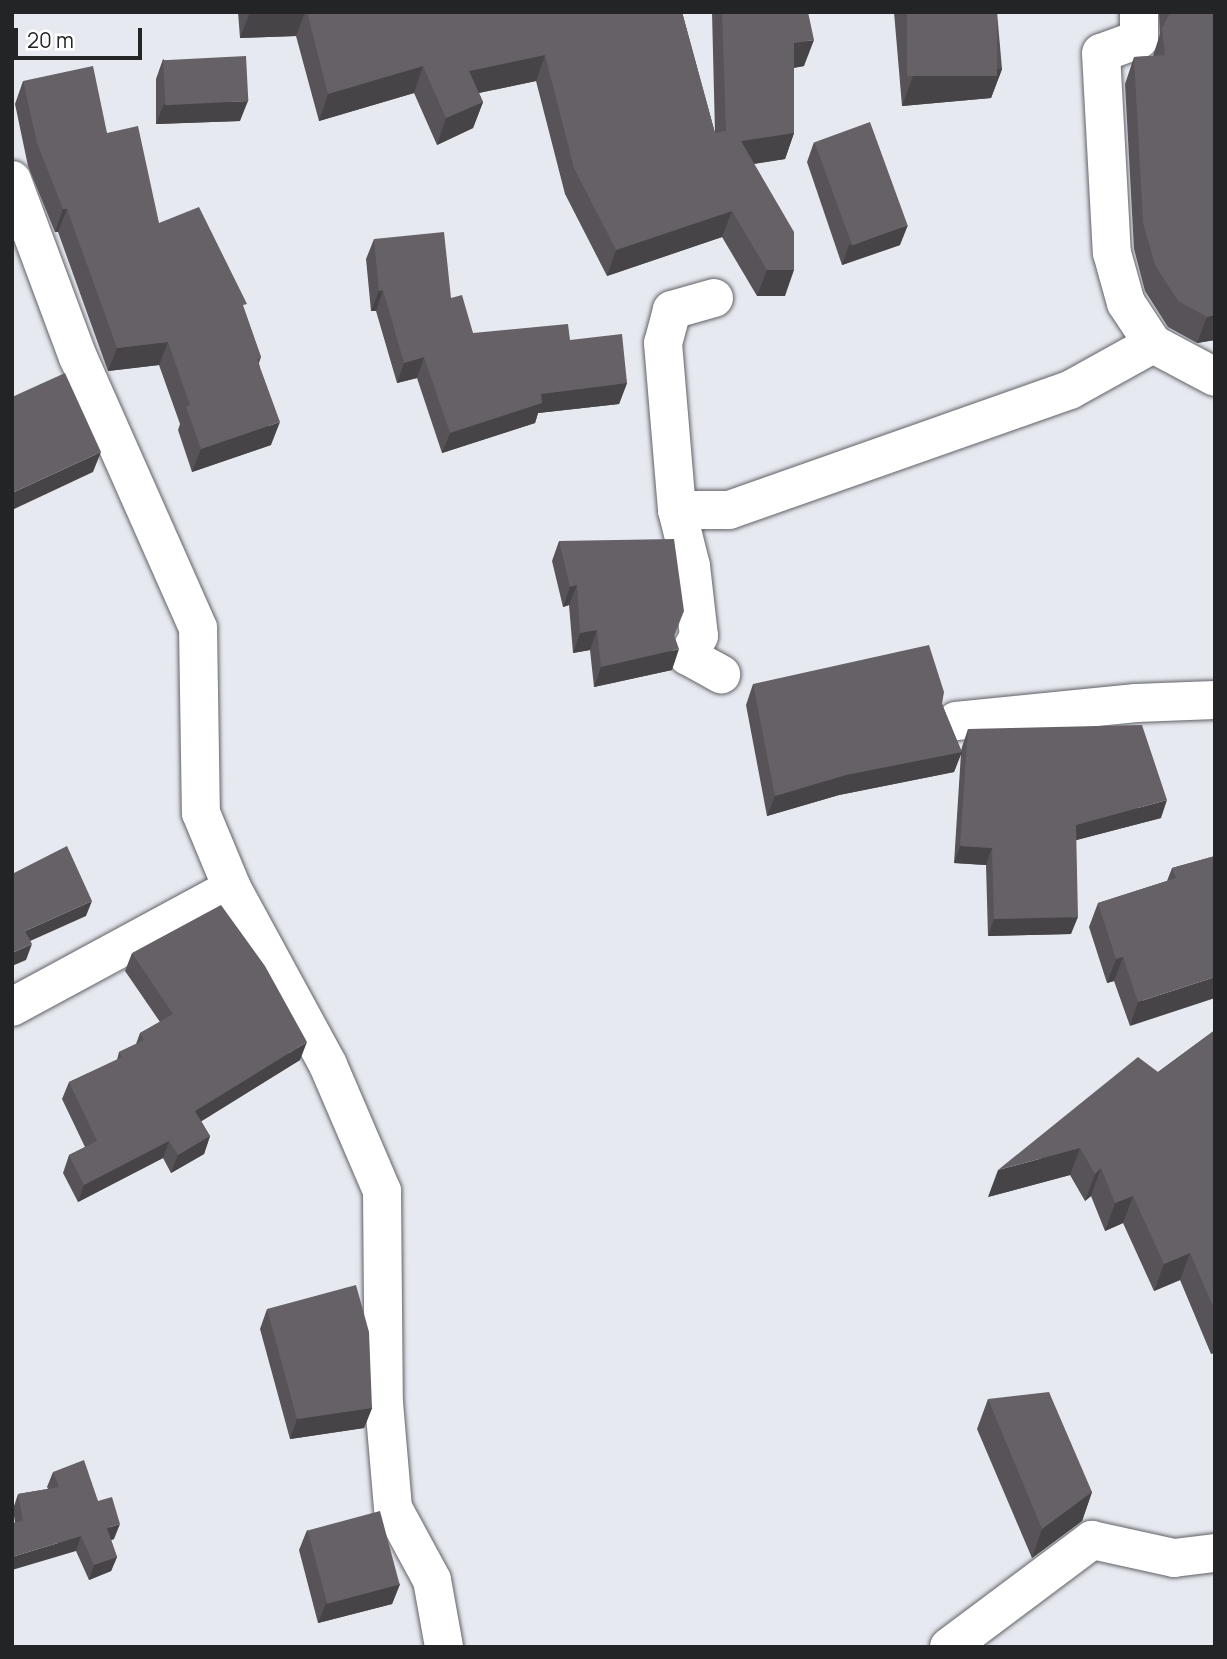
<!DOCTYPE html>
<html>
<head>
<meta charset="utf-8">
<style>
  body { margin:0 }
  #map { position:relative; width:1227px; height:1659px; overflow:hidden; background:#e7e9f0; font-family:Manrope,sans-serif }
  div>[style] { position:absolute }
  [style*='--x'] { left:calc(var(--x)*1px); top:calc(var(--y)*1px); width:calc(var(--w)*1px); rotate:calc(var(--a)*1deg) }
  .roads { filter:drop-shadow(0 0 2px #616268) drop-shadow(0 0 2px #616268) }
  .minor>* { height:38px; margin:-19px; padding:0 19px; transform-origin:19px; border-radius:19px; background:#fff }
  .wall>* { inset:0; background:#575358 }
  .shaded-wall>* { inset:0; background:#474447 }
  .building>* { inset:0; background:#656166; transform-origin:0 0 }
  span { translate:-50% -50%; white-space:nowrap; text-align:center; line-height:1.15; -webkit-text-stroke:7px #fff; paint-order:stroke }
  .frame { position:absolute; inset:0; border:14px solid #232426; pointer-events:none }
  .scale { position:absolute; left:14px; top:28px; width:128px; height:32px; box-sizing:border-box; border:4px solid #232426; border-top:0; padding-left:9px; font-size:21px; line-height:24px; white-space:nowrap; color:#232426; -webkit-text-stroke:5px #fff; paint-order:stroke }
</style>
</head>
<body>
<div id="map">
  <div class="roads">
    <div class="minor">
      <i style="--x:1139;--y:12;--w:27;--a:90"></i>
      <i style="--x:1139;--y:39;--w:40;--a:159.8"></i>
      <i style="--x:1101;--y:53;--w:200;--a:86.9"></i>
      <i style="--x:1112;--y:253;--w:52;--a:74.4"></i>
      <i style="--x:1126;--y:303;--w:49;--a:56.6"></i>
      <i style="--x:1153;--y:344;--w:70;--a:28"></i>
      <i style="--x:12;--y:180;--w:189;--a:69.6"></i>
      <i style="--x:78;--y:357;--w:296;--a:66.1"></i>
      <i style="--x:198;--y:628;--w:185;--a:89.1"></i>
      <i style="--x:201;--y:813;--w:81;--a:67.5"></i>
      <i style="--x:232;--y:888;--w:250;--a:151.6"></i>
      <i style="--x:714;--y:298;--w:44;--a:164.1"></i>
      <i style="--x:672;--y:310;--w:34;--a:105"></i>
      <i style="--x:663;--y:343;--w:168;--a:85.2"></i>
      <i style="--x:677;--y:510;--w:52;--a:0"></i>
      <i style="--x:729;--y:510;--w:361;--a:-19.4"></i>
      <i style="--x:1070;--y:390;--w:95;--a:-29"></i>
      <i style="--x:677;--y:510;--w:58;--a:76"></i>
      <i style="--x:691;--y:566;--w:70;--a:83.5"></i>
      <i style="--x:699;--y:636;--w:23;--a:119"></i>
      <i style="--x:688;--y:656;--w:38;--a:29"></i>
      <i style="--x:956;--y:721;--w:181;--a:-5.7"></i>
      <i style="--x:1136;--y:703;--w:79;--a:-2.2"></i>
      <i style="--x:232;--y:888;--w:201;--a:61.5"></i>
      <i style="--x:328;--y:1065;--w:137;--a:66.8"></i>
      <i style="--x:382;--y:1191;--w:212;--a:89.5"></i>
      <i style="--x:384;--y:1403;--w:105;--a:85.1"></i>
      <i style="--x:393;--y:1508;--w:82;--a:61.6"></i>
      <i style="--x:432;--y:1580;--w:68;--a:79.8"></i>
      <i style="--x:949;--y:1647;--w:179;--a:-36.8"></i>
      <i style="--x:1092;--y:1540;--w:84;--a:12.4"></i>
      <i style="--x:1174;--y:1558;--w:41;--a:-7"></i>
    </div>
  </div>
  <div class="wall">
    <i style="clip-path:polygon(238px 12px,682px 12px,715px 133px,712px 12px,808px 12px,804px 66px,794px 68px,794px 133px,785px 159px,754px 164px,785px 296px,757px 296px,722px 237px,607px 276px,565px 194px,536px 81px,479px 93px,483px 102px,473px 128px,437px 145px,414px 93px,319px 121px,296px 36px,240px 38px)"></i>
    <i style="clip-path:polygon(894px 12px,997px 12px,1002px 69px,991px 98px,902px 106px)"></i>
    <i style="clip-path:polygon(1159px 12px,1215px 12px,1215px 340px,1197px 343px,1168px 327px,1145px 291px,1134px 249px,1125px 84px,1134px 57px,1153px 56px,1160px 34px)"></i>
    <i style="clip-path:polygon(163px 59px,240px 121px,156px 124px,156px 79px)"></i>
    <i style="clip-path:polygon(23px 81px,107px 133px,159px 223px,244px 310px,261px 357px,259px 363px,271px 445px,192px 472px,178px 430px,180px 424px,159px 365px,108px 371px,58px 232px,55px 232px,28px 166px,15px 104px)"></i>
    <i style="clip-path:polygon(814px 142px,900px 245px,842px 265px,807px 162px)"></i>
    <i style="clip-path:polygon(374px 239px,451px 298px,473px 333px,570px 340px,627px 383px,619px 404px,538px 413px,535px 423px,442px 453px,417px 378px,397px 383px,376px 311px,371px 311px,366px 259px)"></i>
    <i style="clip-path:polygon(559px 541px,674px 637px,672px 670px,594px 687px,590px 650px,573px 653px,569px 605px,563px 607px,552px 561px)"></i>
    <i style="clip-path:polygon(753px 684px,942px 704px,961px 751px,962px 747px,968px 729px,1161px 818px,1076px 840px,1071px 934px,988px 936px,986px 865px,954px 863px,961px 753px,954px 772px,839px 795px,767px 816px,746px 705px)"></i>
    <i style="clip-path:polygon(1215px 856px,1130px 1026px,1114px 981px,1107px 983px,1089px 927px,1098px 903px,1167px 881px,1172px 868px)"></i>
    <i style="clip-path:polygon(132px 953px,300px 1060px,201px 1121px,210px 1136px,204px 1154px,171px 1173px,163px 1158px,78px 1202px,63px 1173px,69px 1155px,85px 1147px,62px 1099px,69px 1082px,117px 1060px,119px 1052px,136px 1044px,140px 1033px,160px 1022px,125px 971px)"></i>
    <i style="clip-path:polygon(1215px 1030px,1215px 1353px,1211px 1354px,1180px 1280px,1154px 1291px,1123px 1223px,1105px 1231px,1091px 1196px,1085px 1201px,1070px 1175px,988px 1197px)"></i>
    <i style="clip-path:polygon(267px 1309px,372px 1408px,364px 1428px,290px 1439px,260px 1329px)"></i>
    <i style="clip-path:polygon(988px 1399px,1092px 1492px,1082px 1521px,1032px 1558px,977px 1429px)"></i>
    <i style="clip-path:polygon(53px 1472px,98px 1501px,114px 1539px,111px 1540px,117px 1557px,111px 1571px,89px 1580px,76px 1551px,15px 1523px,13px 1509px,18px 1494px,48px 1489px,47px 1487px)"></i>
    <i style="clip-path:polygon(307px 1530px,400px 1584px,392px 1604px,318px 1623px,299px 1550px)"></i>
  </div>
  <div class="shaded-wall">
    <i style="clip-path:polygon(250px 12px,305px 12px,296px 36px,240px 38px)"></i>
    <i style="clip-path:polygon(814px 40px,804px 66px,785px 69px,794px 43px)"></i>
    <i style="clip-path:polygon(545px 55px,536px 81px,459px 97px,469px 71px)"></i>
    <i style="clip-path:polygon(423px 66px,414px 93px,319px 121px,328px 94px)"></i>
    <i style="clip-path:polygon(1002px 69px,991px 98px,902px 106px,913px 76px)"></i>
    <i style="clip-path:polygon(248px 101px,240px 121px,156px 124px,164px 104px)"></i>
    <i style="clip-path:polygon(483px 102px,473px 128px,437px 145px,446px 118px)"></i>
    <i style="clip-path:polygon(794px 133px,785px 159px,732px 167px,741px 141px)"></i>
    <i style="clip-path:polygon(63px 209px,67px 209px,58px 232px,55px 232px)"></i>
    <i style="clip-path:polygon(732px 211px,722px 237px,607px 276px,616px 250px)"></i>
    <i style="clip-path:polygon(908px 225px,900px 245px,842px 265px,849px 245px)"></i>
    <i style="clip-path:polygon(767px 270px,794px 270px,785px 296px,757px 296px)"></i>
    <i style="clip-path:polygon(383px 290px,376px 311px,371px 311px,379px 291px)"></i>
    <i style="clip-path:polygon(1215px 315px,1215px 340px,1197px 343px,1207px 317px)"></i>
    <i style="clip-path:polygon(168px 342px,159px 365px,108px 371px,117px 348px)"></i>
    <i style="clip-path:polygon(424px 357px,417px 378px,397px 383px,404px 363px)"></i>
    <i style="clip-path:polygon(627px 383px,619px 404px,538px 413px,535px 423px,442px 453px,450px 433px,541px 394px)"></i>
    <i style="clip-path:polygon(280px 422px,271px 445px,192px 472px,201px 449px)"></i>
    <i style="clip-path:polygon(101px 452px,93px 472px,12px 510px,12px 493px)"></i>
    <i style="clip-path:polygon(577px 585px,569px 605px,563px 607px,570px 587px)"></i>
    <i style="clip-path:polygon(684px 611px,668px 652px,679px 649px,672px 670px,594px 687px,601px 667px,674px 635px)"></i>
    <i style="clip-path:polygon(597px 630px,590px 650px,573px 653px,580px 633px)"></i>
    <i style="clip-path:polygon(962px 752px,954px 772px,839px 795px,767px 816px,775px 796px,846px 775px)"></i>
    <i style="clip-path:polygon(1167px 800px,1161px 818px,1069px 842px,1076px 825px)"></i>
    <i style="clip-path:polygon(960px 846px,992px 848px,986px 865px,954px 863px)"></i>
    <i style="clip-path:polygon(92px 901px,86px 916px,19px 946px,25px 931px)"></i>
    <i style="clip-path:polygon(1078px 917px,1071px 934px,988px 936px,994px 919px)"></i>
    <i style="clip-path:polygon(32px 944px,26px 960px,12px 966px,12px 953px)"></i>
    <i style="clip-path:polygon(1123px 957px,1114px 981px,1107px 983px,1116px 959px)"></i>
    <i style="clip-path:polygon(1215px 977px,1215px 998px,1130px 1026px,1138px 1002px)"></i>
    <i style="clip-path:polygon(307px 1042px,300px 1060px,189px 1129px,195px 1111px)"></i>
    <i style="clip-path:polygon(210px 1136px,204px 1154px,171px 1173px,178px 1155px)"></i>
    <i style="clip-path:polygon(169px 1141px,163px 1158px,78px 1202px,84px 1185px)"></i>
    <i style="clip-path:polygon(1080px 1148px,1070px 1175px,988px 1197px,998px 1170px)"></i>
    <i style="clip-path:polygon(1101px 1168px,1091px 1196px,1085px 1201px,1095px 1174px)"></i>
    <i style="clip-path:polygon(1133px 1196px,1123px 1223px,1105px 1231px,1115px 1203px)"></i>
    <i style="clip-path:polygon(1190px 1253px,1180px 1280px,1154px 1291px,1164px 1264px)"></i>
    <i style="clip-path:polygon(372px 1408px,364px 1428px,290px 1439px,297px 1419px)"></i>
    <i style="clip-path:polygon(1092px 1492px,1082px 1521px,1032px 1558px,1042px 1529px)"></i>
    <i style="clip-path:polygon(120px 1524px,114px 1539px,102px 1543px,107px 1528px)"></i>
    <i style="clip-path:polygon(81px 1536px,76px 1551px,12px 1570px,12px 1557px)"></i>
    <i style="clip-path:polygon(117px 1557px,111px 1571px,89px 1580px,94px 1565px)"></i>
    <i style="clip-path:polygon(400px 1584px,392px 1604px,318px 1623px,326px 1603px)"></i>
  </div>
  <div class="building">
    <i style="clip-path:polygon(307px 12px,682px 12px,715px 133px,726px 131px,722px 12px,808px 12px,814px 40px,794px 43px,794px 133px,741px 141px,794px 232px,794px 270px,767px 270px,732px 211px,616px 250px,574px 168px,545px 55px,469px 71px,483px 102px,446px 118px,423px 66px,328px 94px)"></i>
    <i style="left:907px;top:12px;width:90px;height:64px"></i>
    <i style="clip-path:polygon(1170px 12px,1215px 12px,1215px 315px,1207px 317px,1178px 301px,1155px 265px,1143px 223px,1134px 57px,1165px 55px,1162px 29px)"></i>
    <i style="left:246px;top:56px;width:45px;height:83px;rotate:87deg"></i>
    <i style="clip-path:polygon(93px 66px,107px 133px,138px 126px,159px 223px,199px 207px,247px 304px,243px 305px,261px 357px,257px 359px,280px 422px,201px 449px,186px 407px,190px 405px,168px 342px,117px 348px,67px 209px,63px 209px,37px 143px,23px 81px)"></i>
    <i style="left:870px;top:122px;width:110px;height:59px;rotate:70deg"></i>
    <i style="clip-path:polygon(444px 232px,451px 298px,462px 295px,473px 333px,568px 324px,570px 340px,622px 334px,627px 383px,541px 394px,542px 403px,450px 433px,424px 357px,404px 363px,383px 290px,379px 291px,374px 239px)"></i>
    <i style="clip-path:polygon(65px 373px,101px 452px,12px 493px,12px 397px)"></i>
    <i style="clip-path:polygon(674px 539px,684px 611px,674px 635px,679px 649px,601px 667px,597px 630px,580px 633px,577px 585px,570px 587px,559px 541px)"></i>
    <i style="clip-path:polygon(929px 645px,944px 692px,942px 704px,962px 752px,846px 775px,775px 796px,753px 684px)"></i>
    <i style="clip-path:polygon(1142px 725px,1167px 800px,1076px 825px,1078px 917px,994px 919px,992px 848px,960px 846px,968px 729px)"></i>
    <i style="clip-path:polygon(67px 846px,92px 901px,25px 931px,32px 944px,12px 953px,12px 874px)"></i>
    <i style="clip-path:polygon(1215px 856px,1215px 977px,1138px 1002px,1123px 957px,1116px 959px,1098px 903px,1176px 878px,1172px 868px)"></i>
    <i style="clip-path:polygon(221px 905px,265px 966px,307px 1042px,195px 1111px,210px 1136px,178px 1155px,169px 1141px,84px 1185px,69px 1155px,97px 1141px,69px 1082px,122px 1057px,119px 1052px,144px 1040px,140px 1033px,173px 1014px,132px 953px)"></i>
    <i style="clip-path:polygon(1215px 1030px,1215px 1311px,1190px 1253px,1164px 1264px,1133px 1196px,1115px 1203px,1101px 1168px,1095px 1174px,1080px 1148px,998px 1170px,1138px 1057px,1158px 1072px)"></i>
    <i style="clip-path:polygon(356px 1285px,369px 1332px,372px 1408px,297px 1419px,267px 1309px)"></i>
    <i style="clip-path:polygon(1049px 1392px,1092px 1492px,1042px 1529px,988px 1399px)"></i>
    <i style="clip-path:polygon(84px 1460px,98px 1501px,112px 1497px,120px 1524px,107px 1528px,117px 1557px,94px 1565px,81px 1536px,12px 1557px,12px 1523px,23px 1521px,18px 1494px,59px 1487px,53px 1472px)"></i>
    <i style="left:380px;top:1511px;width:76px;height:75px;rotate:75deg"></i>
  </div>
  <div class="frame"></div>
  <div class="scale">20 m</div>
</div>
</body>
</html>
